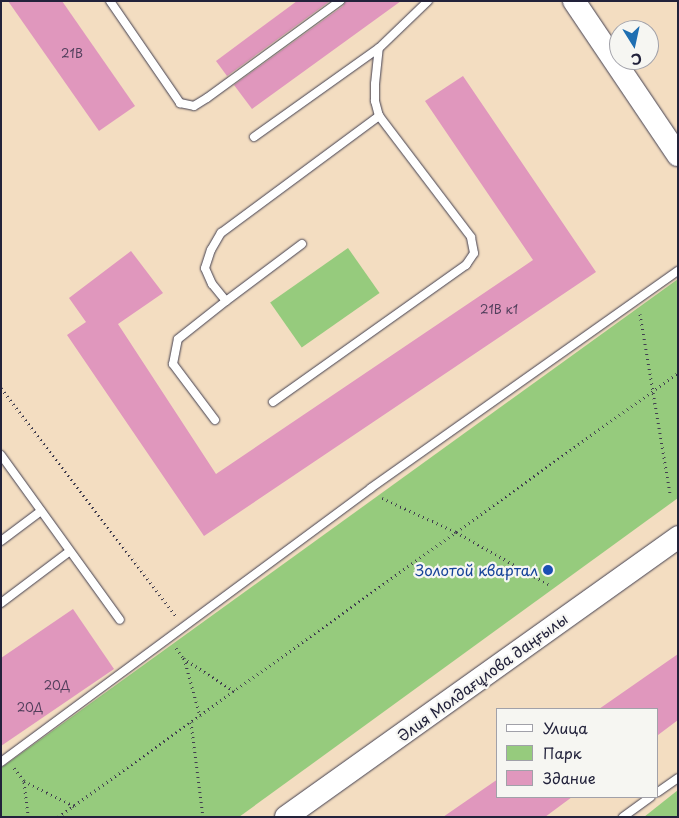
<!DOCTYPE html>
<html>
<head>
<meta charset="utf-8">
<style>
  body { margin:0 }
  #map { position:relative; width:679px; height:818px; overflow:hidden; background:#f3ddc1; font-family:"Playpen Sans",sans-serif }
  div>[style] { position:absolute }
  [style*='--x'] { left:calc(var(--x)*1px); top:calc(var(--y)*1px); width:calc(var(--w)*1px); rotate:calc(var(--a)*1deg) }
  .green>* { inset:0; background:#96cb7d; transform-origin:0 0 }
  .building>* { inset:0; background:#e097bd }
  .path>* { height:3px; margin-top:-1.5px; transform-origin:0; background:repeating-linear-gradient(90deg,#413e4f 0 1px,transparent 0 5px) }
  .roads { filter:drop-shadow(0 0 1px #413e4f) drop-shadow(0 0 1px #413e4f) }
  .lane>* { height:8px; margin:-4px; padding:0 4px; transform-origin:4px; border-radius:4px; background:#fff }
  .secondary>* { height:22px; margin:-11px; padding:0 11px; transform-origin:11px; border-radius:11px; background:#fff }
  .dots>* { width:14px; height:14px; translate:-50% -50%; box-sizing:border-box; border:2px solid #f6f6f2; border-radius:50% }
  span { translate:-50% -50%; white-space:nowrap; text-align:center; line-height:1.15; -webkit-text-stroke:4.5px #f6f6f2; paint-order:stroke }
  .number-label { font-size:12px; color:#523f5c }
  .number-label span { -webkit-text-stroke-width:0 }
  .transit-label { font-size:15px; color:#164399 }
  .right { translate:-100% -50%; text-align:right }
  .street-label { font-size:15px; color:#22223b }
  .frame { position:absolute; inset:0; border:2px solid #22223b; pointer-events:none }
  .legend { position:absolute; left:496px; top:708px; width:162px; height:90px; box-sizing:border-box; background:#f6f6f2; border:1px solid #a1a1a9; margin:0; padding:6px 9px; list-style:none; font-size:15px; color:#22223b }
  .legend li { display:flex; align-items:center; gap:10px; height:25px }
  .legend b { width:25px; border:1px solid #a1a1a9 }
  .north { position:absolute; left:609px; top:20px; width:50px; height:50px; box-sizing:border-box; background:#f6f6f2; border:1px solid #a1a1a9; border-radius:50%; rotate:170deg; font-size:14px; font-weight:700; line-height:20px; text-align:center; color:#22223b }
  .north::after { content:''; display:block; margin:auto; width:18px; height:22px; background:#1f6fb2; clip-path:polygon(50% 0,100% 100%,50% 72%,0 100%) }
</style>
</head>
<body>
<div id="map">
  <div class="green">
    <i style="left:348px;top:248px;width:55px;height:95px;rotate:55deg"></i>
    <i style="clip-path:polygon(678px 279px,678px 498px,239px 817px,1px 817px,1px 768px)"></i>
    <i style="clip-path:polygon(678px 790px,678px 817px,644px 817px)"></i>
  </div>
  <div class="building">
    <i style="clip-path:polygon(8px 1px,62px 1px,135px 106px,99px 131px)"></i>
    <i style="clip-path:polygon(297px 1px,330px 1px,227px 76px,216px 61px)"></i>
    <i style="clip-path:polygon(346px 1px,401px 1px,252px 109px,234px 85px,343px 6px)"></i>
    <i style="clip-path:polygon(463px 76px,596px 272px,204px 536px,67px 335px,86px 322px,69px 298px,131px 251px,163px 293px,118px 324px,216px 474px,533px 260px,425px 101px)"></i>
    <i style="clip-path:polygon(73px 609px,114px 669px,1px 746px,1px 658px)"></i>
    <i style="clip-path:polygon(678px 654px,678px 720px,658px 735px,658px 709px,599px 709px)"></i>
    <i style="clip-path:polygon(498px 779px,498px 797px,572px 797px,545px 817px,443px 817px)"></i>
  </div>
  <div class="path">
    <i style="--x:640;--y:314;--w:181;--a:80.5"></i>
    <i style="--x:1;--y:388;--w:287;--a:52.5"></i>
    <i style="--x:382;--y:498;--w:81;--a:24.7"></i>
    <i style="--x:456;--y:532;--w:106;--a:29.5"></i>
    <i style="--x:176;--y:648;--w:12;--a:55"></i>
    <i style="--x:183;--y:658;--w:61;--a:32.9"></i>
    <i style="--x:184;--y:658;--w:60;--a:74.6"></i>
    <i style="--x:191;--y:722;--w:96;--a:82.8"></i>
    <i style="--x:14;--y:768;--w:16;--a:52"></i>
    <i style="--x:24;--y:781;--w:56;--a:26.6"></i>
    <i style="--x:24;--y:782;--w:35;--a:83"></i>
    <i style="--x:58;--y:817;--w:763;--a:-35.61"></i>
  </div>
  <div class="roads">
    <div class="lane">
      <i style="--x:110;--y:1;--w:124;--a:55.5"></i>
      <i style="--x:180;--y:103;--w:14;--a:12"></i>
      <i style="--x:194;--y:106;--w:15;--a:-32"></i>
      <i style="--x:207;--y:98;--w:165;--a:-36.1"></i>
      <i style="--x:254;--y:137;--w:153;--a:-35.5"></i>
      <i style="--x:226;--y:301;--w:95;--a:-36.9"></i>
      <i style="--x:273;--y:402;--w:237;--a:-35.4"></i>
      <i style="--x:466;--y:265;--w:14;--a:-56"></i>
      <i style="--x:474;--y:253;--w:16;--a:-101"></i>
      <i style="--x:471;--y:237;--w:152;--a:-127.2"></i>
      <i style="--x:215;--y:420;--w:70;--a:-126.9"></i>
      <i style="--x:173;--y:364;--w:25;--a:-79"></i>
      <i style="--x:178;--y:339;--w:61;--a:-38.4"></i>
      <i style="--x:226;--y:301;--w:22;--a:-129"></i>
      <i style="--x:212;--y:284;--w:17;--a:-114"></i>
      <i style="--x:205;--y:268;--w:19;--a:-72"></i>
      <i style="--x:211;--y:250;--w:20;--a:-60"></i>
      <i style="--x:221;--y:233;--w:197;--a:-36.5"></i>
      <i style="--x:379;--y:116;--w:16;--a:-105"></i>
      <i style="--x:375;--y:101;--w:17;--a:-90"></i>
      <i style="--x:375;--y:84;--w:36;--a:-84"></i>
      <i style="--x:379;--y:48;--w:68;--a:-43.8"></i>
      <i style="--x:1;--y:455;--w:203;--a:54.2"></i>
      <i style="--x:1;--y:541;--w:50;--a:-36.9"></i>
      <i style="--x:1;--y:603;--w:86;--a:-37"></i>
      <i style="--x:1;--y:762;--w:460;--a:-36.5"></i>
      <i style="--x:371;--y:488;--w:376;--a:-35.3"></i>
      <i style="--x:658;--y:792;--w:24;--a:-35"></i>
      <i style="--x:623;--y:817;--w:34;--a:-36"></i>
    </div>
    <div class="secondary">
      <i style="--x:574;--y:1;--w:186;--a:56"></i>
      <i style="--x:286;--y:817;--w:482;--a:-35.5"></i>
    </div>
  </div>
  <div class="dots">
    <i style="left:548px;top:570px;background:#1a4fb4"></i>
  </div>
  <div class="number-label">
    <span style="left:72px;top:54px">21В</span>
    <span style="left:499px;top:310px">21В к1</span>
    <span style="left:57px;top:686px">20Д</span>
    <span style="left:30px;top:708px">20Д</span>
  </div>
  <div class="transit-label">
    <span class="right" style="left:538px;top:570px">Золотой квартал</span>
  </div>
  <div class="street-label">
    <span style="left:482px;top:677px;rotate:-36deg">Әлия Молдағұлова даңғылы</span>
  </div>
  <div class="frame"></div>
  <ul class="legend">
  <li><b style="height:6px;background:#fff"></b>Улица</li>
  <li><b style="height:14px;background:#96cb7d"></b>Парк</li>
  <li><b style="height:14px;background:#e097bd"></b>Здание</li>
  </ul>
  <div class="north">С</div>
</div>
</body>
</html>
